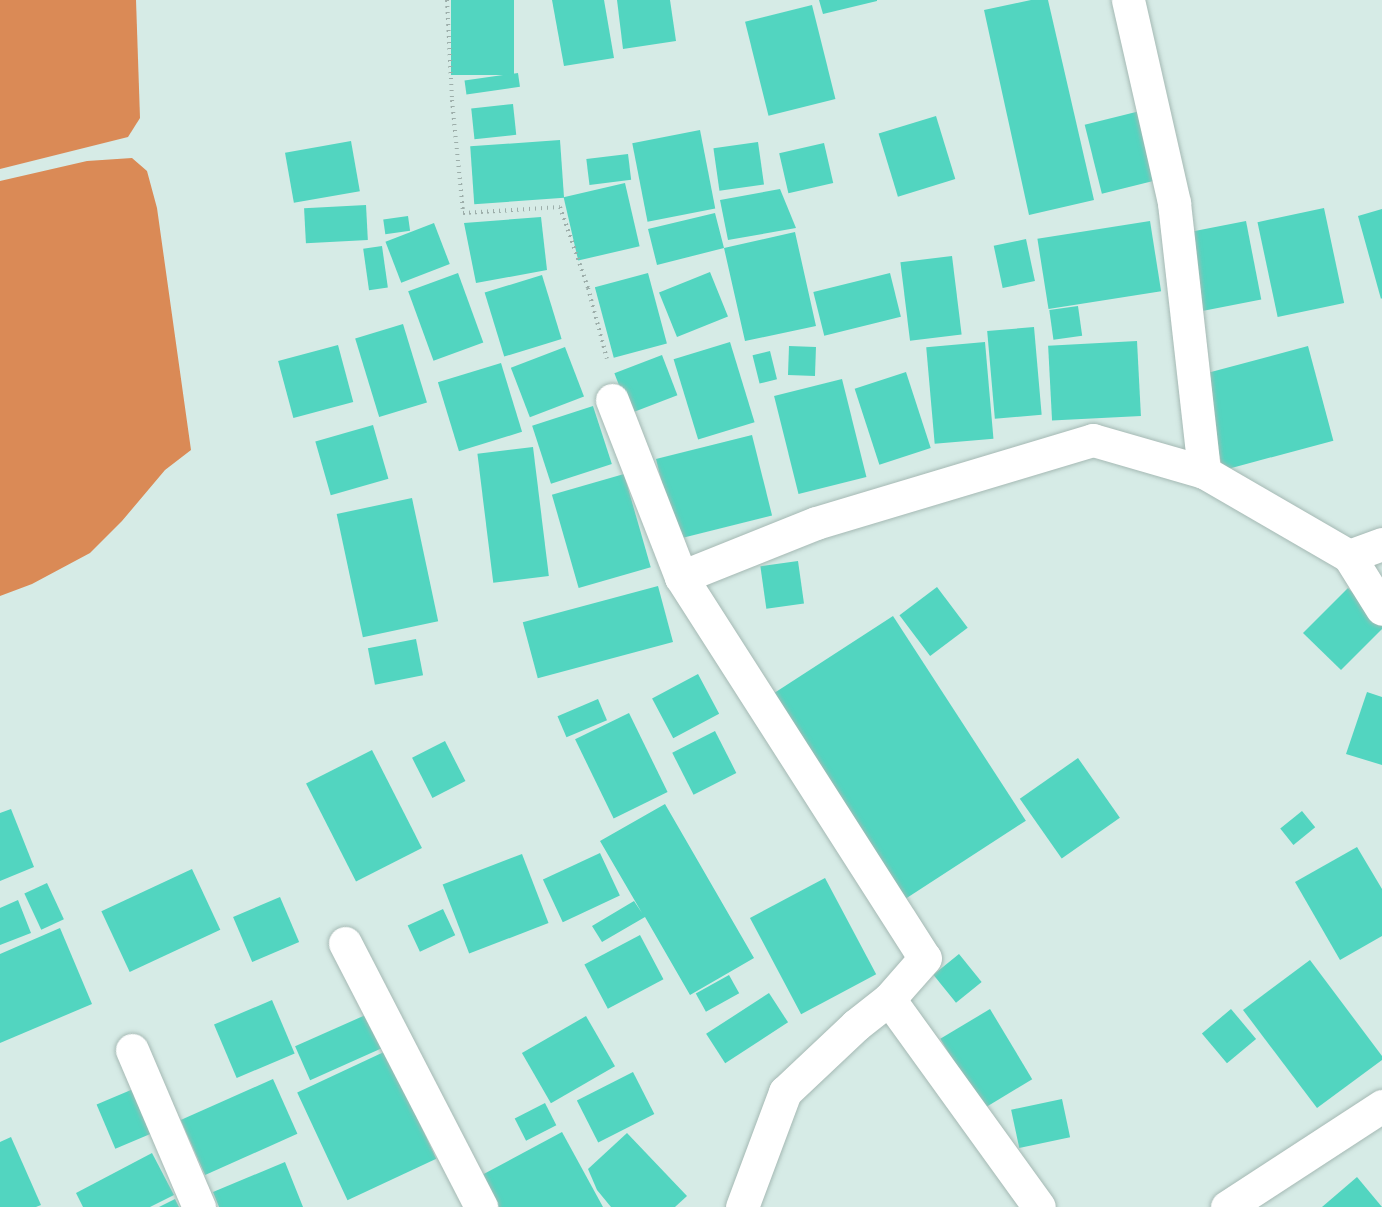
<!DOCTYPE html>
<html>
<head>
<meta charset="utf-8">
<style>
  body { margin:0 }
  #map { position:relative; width:1382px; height:1207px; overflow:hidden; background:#d6ebe6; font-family:Rubik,sans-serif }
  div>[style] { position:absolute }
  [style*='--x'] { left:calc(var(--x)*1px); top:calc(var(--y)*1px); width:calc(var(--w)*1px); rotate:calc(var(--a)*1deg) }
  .water>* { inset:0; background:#da8a56 }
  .building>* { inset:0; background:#52d5c0; transform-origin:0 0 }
  .path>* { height:4px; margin-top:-2px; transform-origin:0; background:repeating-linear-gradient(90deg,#9daeaa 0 1.5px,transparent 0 6px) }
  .roads { filter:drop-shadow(0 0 2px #a5b9b4) drop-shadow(0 0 2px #a5b9b4) }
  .minor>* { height:33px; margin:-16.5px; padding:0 16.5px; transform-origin:16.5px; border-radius:16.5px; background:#fff }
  span { translate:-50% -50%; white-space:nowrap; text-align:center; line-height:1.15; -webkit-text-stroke:4.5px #d6ebe6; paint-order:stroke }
</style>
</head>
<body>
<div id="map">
  <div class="water">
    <i style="clip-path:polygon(0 0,136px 0,140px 118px,128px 137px,0 169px)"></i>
    <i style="clip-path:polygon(132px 158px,147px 171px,157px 208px,191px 450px,165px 470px,122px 521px,90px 553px,32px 584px,0 596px,0 181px,87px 161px)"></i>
  </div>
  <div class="building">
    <i style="left:451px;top:0;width:63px;height:75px"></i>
    <i style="clip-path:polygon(552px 0,604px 0,614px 58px,564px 66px)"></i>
    <i style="clip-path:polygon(617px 0,670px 0,676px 41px,623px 49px)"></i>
    <i style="clip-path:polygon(819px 0,877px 0,877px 1px,823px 14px)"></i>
    <i style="clip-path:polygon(1031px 0,1048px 0,1094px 200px,1029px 215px,984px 10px)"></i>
    <i style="left:812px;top:5px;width:97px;height:69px;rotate:76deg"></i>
    <i style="left:518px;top:73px;width:14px;height:54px;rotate:82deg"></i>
    <i style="left:513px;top:104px;width:31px;height:42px;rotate:84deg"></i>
    <i style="left:1140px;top:111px;width:71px;height:57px;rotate:76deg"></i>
    <i style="left:936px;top:116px;width:66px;height:60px;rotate:73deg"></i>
    <i style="left:700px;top:130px;width:80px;height:69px;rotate:79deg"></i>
    <i style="left:560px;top:140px;width:58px;height:90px;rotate:86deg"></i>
    <i style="left:351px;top:141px;width:51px;height:67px;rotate:80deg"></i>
    <i style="left:758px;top:142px;width:43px;height:45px;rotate:82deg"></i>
    <i style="left:824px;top:143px;width:41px;height:46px;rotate:77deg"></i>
    <i style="left:628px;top:154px;width:26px;height:42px;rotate:83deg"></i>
    <i style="left:625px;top:183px;width:65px;height:63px;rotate:77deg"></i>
    <i style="clip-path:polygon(780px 189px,796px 228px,728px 240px,720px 200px)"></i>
    <i style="left:366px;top:205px;width:35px;height:62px;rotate:87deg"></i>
    <i style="left:1324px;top:208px;width:97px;height:68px;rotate:78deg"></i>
    <i style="clip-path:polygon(1382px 209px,1382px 298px,1381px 299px,1358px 216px)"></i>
    <i style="clip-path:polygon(715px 213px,724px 248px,795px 232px,816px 326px,745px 341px,724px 248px,657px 265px,648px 229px)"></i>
    <i style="left:408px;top:216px;width:15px;height:25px;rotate:82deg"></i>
    <i style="clip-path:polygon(541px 217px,547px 270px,476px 283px,464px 223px)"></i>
    <i style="left:1150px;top:221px;width:71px;height:114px;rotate:81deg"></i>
    <i style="left:1246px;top:221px;width:80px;height:60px;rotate:79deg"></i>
    <i style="left:434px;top:223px;width:44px;height:52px;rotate:69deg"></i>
    <i style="left:1026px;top:239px;width:43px;height:33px;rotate:78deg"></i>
    <i style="left:382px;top:246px;width:42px;height:19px;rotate:82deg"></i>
    <i style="left:952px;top:256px;width:79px;height:52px;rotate:83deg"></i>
    <i style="left:710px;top:272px;width:48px;height:55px;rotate:68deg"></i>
    <i style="left:458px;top:273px;width:74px;height:53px;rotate:70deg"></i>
    <i style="left:648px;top:273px;width:73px;height:55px;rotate:75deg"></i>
    <i style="left:890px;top:273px;width:45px;height:79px;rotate:76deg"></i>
    <i style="left:542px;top:275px;width:67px;height:60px;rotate:73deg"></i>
    <i style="left:1078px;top:306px;width:30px;height:29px;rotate:82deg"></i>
    <i style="left:403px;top:324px;width:82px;height:50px;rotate:73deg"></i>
    <i style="left:1034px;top:327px;width:88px;height:47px;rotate:85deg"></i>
    <i style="left:1137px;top:341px;width:75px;height:89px;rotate:87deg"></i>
    <i style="left:730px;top:342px;width:84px;height:59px;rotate:73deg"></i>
    <i style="left:985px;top:342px;width:97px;height:59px;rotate:85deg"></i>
    <i style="left:338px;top:345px;width:59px;height:62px;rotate:75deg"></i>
    <i style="left:789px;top:346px;width:27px;height:29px;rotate:2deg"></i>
    <i style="left:1308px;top:346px;width:98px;height:114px;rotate:75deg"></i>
    <i style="left:565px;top:347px;width:53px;height:58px;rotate:69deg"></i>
    <i style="left:770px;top:351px;width:29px;height:18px;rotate:76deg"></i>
    <i style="left:662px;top:355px;width:43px;height:51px;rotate:69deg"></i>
    <i style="left:501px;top:363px;width:72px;height:66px;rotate:73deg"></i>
    <i style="left:906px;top:372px;width:80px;height:54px;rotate:72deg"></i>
    <i style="left:842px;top:379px;width:101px;height:70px;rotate:76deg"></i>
    <i style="left:593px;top:406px;width:61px;height:64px;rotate:72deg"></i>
    <i style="left:373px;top:425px;width:56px;height:60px;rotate:74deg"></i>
    <i style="left:752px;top:435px;width:83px;height:99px;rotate:76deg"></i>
    <i style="left:533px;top:447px;width:130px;height:56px;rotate:83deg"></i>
    <i style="left:624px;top:474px;width:97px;height:75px;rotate:74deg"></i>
    <i style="left:412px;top:498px;width:126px;height:77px;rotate:78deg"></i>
    <i style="left:798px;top:561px;width:43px;height:38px;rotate:82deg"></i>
    <i style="left:658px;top:586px;width:58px;height:140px;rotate:75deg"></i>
    <i style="left:937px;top:587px;width:51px;height:47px;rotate:53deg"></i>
    <i style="clip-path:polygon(1348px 588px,1382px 622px,1382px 629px,1341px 670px,1303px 633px)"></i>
    <i style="left:893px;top:616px;width:244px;height:154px;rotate:57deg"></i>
    <i style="left:416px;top:639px;width:37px;height:49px;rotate:79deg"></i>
    <i style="left:698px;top:674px;width:45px;height:52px;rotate:62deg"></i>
    <i style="clip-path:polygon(1367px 692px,1382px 697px,1382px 765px,1346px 754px)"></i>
    <i style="left:598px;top:699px;width:23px;height:44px;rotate:67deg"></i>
    <i style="left:629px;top:713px;width:88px;height:60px;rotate:64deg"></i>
    <i style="left:715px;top:731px;width:47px;height:48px;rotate:63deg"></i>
    <i style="left:445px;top:741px;width:45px;height:37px;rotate:63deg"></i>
    <i style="left:372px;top:750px;width:110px;height:74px;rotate:63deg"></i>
    <i style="left:1078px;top:758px;width:73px;height:71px;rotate:55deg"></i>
    <i style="clip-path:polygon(665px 804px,754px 958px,690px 995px,645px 917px,602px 942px,592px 926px,634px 901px,642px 913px,600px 841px)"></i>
    <i style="clip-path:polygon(11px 809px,34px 867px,0 881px,0 813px)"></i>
    <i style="left:1302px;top:811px;width:21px;height:28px;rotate:51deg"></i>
    <i style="clip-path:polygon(1357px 847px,1382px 889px,1382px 936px,1340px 960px,1295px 882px)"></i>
    <i style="left:600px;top:853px;width:47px;height:63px;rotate:65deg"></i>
    <i style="left:522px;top:854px;width:74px;height:85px;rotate:69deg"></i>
    <i style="left:192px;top:869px;width:67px;height:100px;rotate:65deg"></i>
    <i style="left:825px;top:878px;width:109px;height:85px;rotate:62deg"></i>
    <i style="left:47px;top:883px;width:40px;height:25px;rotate:65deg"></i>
    <i style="left:280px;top:897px;width:49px;height:51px;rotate:67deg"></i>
    <i style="clip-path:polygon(18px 900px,31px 933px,0 945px,0 908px)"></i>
    <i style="left:443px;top:909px;width:29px;height:39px;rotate:65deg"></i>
    <i style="clip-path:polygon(60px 928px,92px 1004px,0 1043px,0 954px)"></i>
    <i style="left:640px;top:935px;width:50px;height:63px;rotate:62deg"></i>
    <i style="left:959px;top:954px;width:36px;height:33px;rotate:51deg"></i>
    <i style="clip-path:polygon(1310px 960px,1382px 1056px,1382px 1060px,1317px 1108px,1243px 1010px)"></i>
    <i style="left:729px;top:975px;width:21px;height:38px;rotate:61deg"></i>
    <i style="left:769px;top:993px;width:35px;height:75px;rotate:57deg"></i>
    <i style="left:272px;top:1000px;width:58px;height:63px;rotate:67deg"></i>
    <i style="left:990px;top:1009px;width:82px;height:58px;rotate:59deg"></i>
    <i style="left:1231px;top:1009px;width:39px;height:38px;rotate:50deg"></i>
    <i style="left:370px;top:1013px;width:37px;height:82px;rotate:66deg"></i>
    <i style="left:586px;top:1016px;width:58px;height:74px;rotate:60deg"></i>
    <i style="left:386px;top:1051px;width:119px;height:98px;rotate:65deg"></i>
    <i style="left:633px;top:1072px;width:47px;height:63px;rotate:63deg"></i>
    <i style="left:273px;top:1079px;width:60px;height:101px;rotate:66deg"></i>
    <i style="left:138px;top:1087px;width:48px;height:45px;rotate:67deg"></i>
    <i style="left:1062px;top:1099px;width:39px;height:52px;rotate:78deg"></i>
    <i style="left:545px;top:1103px;width:25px;height:34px;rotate:63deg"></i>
    <i style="clip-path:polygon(562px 1132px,603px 1207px,496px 1207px,480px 1176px)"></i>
    <i style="clip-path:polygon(627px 1133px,687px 1196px,675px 1207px,611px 1207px,597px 1190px,588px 1169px)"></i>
    <i style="clip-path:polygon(11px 1137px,41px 1205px,36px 1207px,0 1207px,0 1142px)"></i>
    <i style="clip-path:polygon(152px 1153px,174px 1195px,150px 1207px,83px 1207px,76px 1193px)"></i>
    <i style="clip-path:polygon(285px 1162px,303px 1207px,219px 1207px,213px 1192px)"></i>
    <i style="clip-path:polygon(1357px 1177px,1382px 1207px,1322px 1207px)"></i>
    <i style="clip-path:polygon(175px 1199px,179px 1207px,159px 1207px)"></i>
  </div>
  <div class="path">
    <i style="--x:447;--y:0;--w:100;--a:87.1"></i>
    <i style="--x:452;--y:100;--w:114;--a:84.4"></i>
    <i style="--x:463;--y:213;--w:97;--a:-3.5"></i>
    <i style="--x:560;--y:207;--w:86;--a:70.9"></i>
    <i style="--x:588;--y:288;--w:73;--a:75"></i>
  </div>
  <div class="roads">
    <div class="minor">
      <i style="--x:1128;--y:0;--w:208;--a:77.2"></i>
      <i style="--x:1174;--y:203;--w:271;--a:83.6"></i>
      <i style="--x:612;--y:400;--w:190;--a:68.7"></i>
      <i style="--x:681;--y:577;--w:452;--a:57.4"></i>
      <i style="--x:925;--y:958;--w:55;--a:131.3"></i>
      <i style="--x:1382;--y:544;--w:35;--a:160"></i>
      <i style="--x:1349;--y:556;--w:62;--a:58.1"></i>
      <i style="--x:681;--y:577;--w:145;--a:-21.8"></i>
      <i style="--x:816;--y:523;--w:289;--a:-16.7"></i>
      <i style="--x:1093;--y:440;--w:116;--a:16.1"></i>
      <i style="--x:1204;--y:472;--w:168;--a:30.1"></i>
      <i style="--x:345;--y:943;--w:297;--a:62.7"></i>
      <i style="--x:132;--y:1050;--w:171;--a:66.9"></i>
      <i style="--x:742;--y:1207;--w:123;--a:-69.5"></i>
      <i style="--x:785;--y:1092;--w:98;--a:-43.3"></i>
      <i style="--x:856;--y:1025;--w:42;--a:-38.2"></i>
      <i style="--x:889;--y:999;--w:256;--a:54.2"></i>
      <i style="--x:1227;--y:1207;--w:185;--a:-33.1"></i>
    </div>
  </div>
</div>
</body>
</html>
